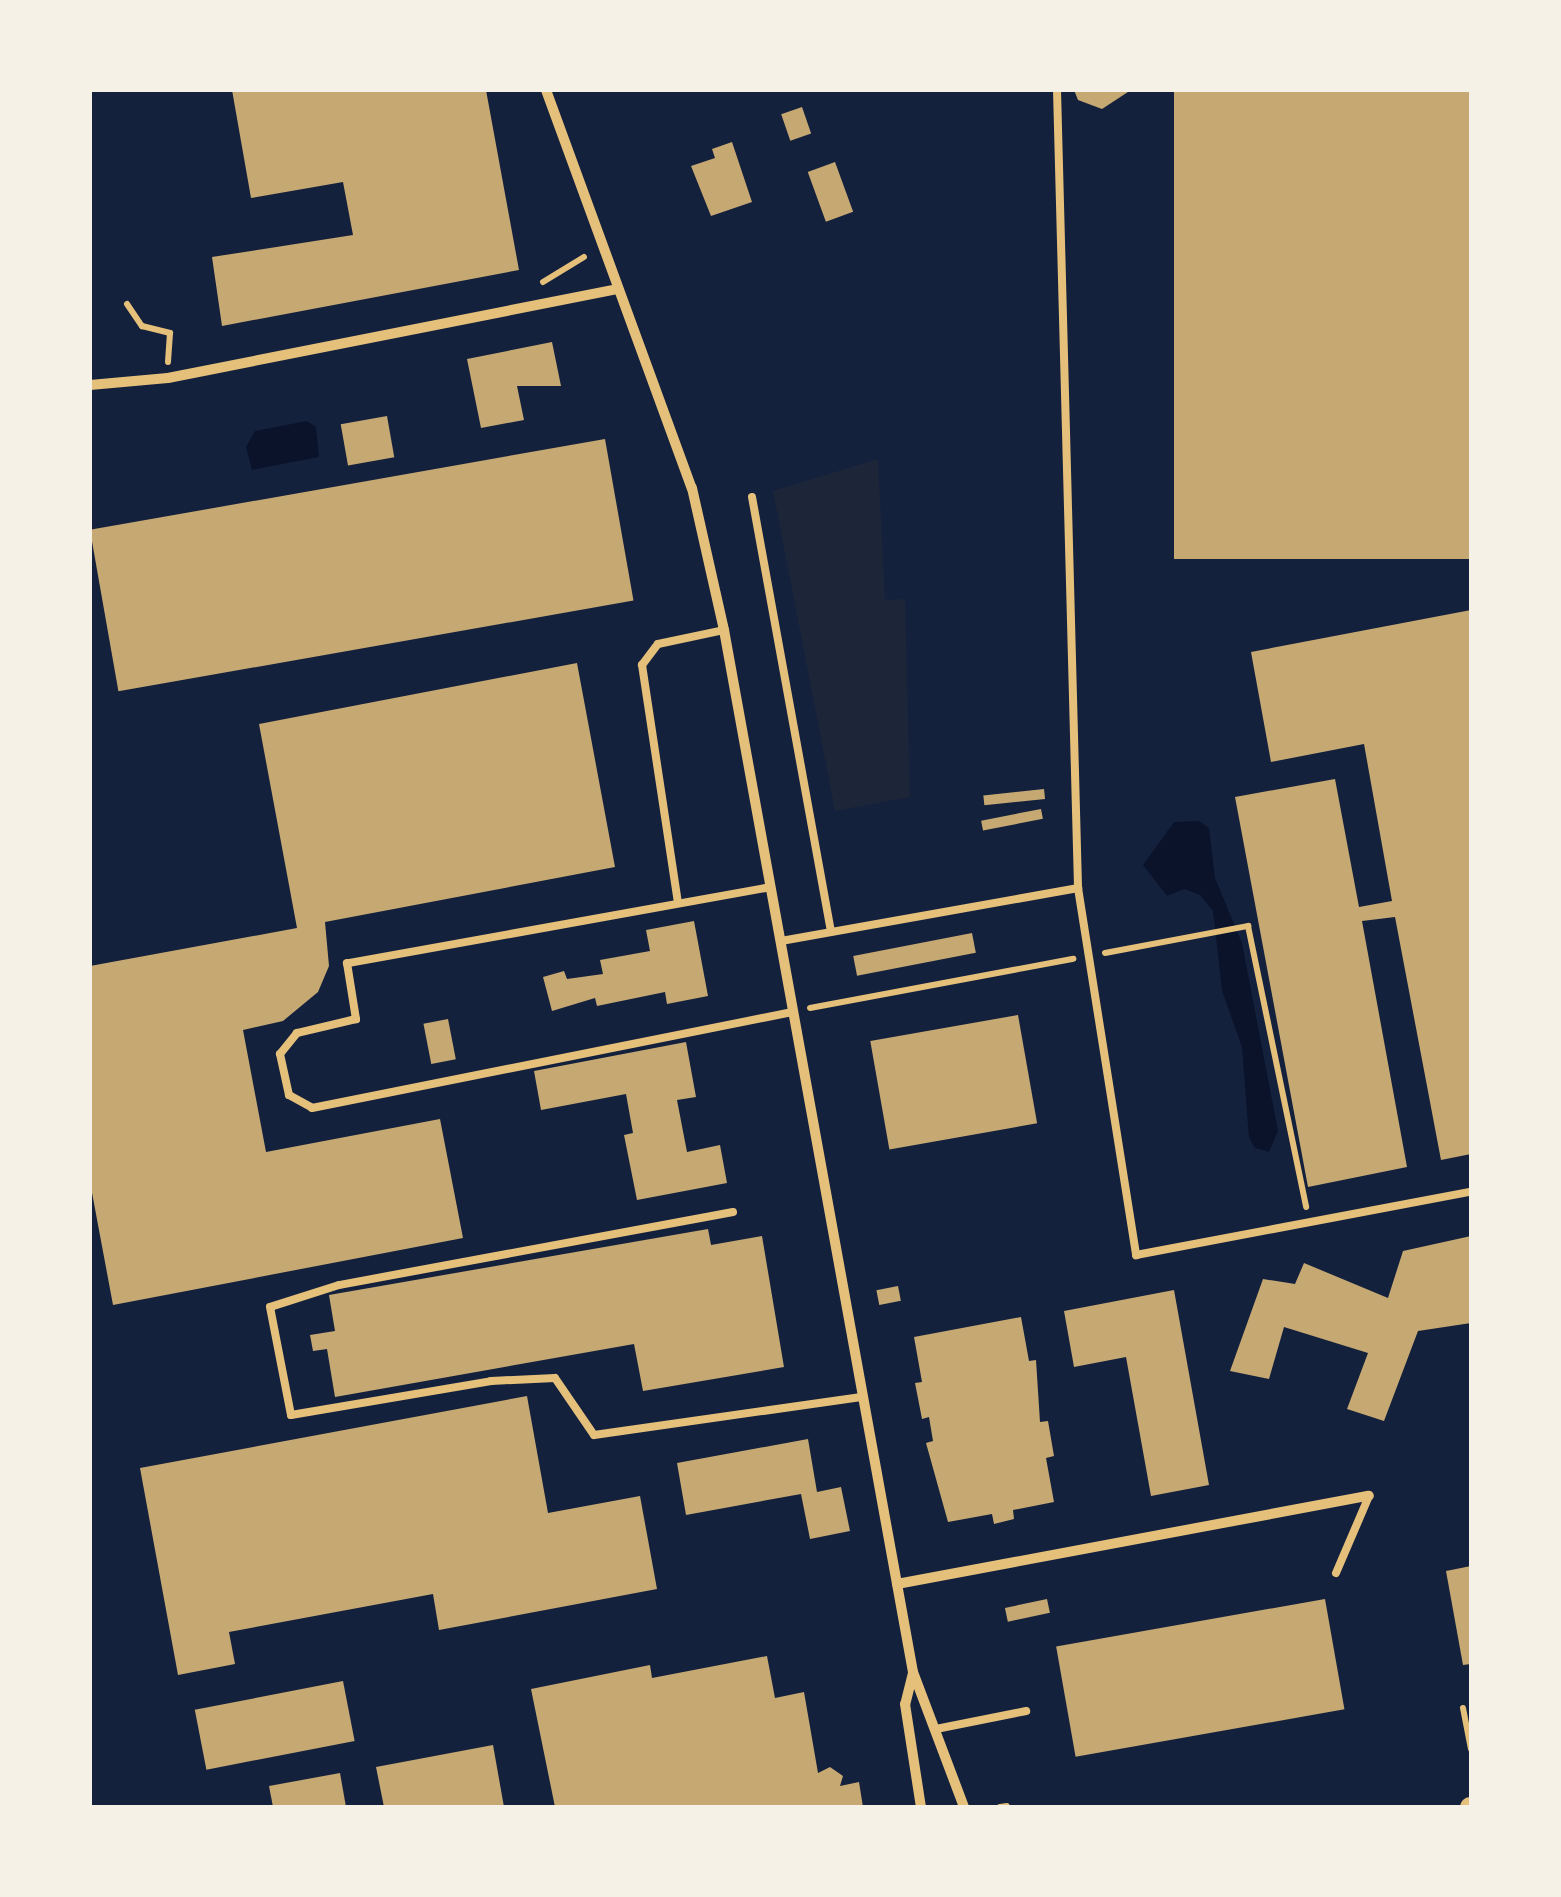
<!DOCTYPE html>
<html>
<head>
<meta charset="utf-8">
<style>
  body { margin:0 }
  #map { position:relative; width:1561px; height:1897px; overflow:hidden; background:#14213d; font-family:"Sofia Sans Condensed",sans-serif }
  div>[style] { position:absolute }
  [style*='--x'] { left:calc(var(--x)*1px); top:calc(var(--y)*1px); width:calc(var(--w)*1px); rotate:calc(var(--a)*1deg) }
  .green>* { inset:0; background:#1d2539 }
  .water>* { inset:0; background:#0b132b }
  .building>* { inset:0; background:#c6a872; transform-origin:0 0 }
  .path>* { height:6px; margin:-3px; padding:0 3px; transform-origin:3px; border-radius:3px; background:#e5c07b }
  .service>* { height:8px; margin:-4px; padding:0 4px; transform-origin:4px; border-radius:4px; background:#e5c07b }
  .minor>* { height:10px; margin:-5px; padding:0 5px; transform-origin:5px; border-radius:5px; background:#e5c07b }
  .secondary>* { height:20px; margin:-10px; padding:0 10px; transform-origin:10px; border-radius:10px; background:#e5c07b }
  span { translate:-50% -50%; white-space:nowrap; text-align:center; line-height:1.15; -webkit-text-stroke:9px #f6f1e7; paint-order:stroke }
  .frame { position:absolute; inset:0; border:92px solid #f6f1e7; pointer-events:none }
</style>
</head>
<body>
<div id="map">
  <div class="green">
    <i style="clip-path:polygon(878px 459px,885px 600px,905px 599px,910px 797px,835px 811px,773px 491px)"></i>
  </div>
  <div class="water">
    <i style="clip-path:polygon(307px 421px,316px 427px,319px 457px,252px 470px,246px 447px,255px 431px)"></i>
    <i style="clip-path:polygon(1199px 821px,1209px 828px,1215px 878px,1242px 943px,1278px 1131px,1269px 1152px,1255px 1148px,1249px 1138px,1242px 1047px,1222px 991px,1213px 911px,1200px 895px,1184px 889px,1167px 896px,1143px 865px,1174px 822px)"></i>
  </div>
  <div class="building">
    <i style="clip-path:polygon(232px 90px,486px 90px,519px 270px,222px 326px,212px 257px,353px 235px,343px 182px,251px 198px)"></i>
    <i style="clip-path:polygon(1074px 90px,1131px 90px,1102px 109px,1078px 100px)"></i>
    <i style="left:1174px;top:90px;width:297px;height:469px"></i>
    <i style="left:802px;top:107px;width:28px;height:22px;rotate:71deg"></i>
    <i style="clip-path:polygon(732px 142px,752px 202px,711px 216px,691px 166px,715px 158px,712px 149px)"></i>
    <i style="left:835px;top:162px;width:53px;height:29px;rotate:70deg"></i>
    <i style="clip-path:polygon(552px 342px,561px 386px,517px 386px,524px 420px,481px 428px,467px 359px)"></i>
    <i style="left:387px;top:416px;width:42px;height:47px;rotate:80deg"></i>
    <i style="left:605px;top:439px;width:164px;height:523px;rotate:80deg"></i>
    <i style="clip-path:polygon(1471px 610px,1471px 1154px,1441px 1160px,1395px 917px,1362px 921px,1407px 1167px,1308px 1187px,1235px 797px,1335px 779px,1359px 907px,1392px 901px,1364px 744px,1271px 762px,1251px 652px)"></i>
    <i style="clip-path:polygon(577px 663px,615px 867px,325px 922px,329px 966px,318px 992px,283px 1021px,243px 1030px,266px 1152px,440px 1119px,463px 1238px,113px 1305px,90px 1182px,90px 966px,297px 928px,259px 724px)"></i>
    <i style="left:1044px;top:789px;width:10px;height:61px;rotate:84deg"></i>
    <i style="left:1041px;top:809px;width:10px;height:61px;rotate:79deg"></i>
    <i style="clip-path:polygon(694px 921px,708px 996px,667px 1004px,665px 992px,597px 1006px,595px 998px,552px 1011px,543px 977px,564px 971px,567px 979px,603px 974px,600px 960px,650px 951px,646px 930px)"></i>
    <i style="left:972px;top:933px;width:20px;height:121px;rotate:79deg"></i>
    <i style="left:1018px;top:1015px;width:110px;height:150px;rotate:80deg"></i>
    <i style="left:448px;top:1019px;width:41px;height:25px;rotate:79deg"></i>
    <i style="clip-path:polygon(686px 1042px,696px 1097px,677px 1100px,687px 1152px,720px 1145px,727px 1183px,637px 1200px,624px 1135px,633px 1133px,626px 1094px,541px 1110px,534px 1071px)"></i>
    <i style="clip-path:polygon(708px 1229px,711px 1245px,762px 1236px,784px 1367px,643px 1391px,634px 1344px,335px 1397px,327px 1349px,313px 1351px,310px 1335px,335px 1331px,329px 1295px)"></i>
    <i style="clip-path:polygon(1471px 1236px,1471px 1323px,1418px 1331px,1384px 1421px,1347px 1409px,1368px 1353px,1284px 1327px,1269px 1379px,1230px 1371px,1263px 1279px,1295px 1284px,1304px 1263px,1388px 1298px,1403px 1251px)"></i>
    <i style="left:898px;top:1286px;width:15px;height:22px;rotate:79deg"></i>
    <i style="clip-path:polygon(1174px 1290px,1209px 1485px,1151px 1496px,1126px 1357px,1074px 1367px,1064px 1311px)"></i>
    <i style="clip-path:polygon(1021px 1317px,1029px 1361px,1036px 1360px,1040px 1422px,1048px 1421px,1054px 1456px,1046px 1458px,1054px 1502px,1013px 1510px,1014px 1519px,994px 1524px,992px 1514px,948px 1522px,926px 1443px,933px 1441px,929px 1417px,922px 1419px,915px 1383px,922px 1382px,914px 1337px)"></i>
    <i style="clip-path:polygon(527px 1396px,548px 1513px,640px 1496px,657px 1589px,439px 1630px,433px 1594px,229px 1632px,235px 1664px,178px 1675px,140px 1468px)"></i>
    <i style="clip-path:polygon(808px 1439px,817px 1492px,841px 1487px,850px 1531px,810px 1539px,801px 1494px,686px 1515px,677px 1463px)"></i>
    <i style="clip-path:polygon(1471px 1566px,1471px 1664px,1463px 1665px,1446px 1571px)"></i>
    <i style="left:1047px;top:1599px;width:14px;height:43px;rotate:78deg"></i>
    <i style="left:1325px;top:1599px;width:112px;height:273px;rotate:80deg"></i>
    <i style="clip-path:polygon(767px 1656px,775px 1698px,804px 1692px,818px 1773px,830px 1767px,843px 1776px,840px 1786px,859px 1782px,863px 1807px,555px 1807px,531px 1689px,650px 1665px,652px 1678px)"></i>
    <i style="left:343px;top:1681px;width:61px;height:151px;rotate:79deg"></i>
    <i style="clip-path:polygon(493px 1745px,504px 1807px,384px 1807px,376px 1767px)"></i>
    <i style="clip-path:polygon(340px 1773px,346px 1807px,273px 1807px,269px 1786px)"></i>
  </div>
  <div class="path">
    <i style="--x:543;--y:282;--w:48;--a:-31.4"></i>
    <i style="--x:127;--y:304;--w:27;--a:56"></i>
    <i style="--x:142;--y:326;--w:29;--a:14"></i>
    <i style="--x:170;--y:333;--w:29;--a:94"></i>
    <i style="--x:1105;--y:953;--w:146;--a:-10.7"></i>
    <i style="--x:1248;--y:926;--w:287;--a:78.3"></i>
    <i style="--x:810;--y:1008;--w:268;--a:-10.6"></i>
    <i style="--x:1463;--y:1708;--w:42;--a:79"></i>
    <i style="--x:1000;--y:1807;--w:7;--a:-8"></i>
  </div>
  <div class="service">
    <i style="--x:1057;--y:90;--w:798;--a:88.49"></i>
    <i style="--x:1078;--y:888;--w:372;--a:81"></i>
    <i style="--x:1136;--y:1255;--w:341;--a:-10.7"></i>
    <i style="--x:752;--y:497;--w:442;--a:79.7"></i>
    <i style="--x:771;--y:887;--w:431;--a:169.8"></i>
    <i style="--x:347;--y:963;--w:57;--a:80.9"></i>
    <i style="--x:356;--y:1019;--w:61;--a:166.7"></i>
    <i style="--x:297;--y:1033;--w:27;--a:129"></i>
    <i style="--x:280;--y:1054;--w:42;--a:77.6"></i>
    <i style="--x:289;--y:1095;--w:26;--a:29"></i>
    <i style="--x:312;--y:1108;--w:490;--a:-11.3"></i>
    <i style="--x:678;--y:903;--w:241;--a:-98.6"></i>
    <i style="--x:642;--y:665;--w:26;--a:-53"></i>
    <i style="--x:658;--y:644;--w:67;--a:-12"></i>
    <i style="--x:781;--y:941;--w:302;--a:-10.1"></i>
    <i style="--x:733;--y:1212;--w:401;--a:169.5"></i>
    <i style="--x:339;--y:1285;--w:72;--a:162.3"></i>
    <i style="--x:270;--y:1307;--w:110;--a:79"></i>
    <i style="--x:291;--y:1415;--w:203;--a:-9.6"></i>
    <i style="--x:491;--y:1381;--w:64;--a:-2.7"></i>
    <i style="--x:555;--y:1378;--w:69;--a:55.6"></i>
    <i style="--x:594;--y:1435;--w:270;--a:-8.1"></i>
    <i style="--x:1336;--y:1573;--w:84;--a:-66.8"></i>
    <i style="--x:936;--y:1729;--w:92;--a:-11.3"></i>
  </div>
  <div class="minor">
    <i style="--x:546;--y:90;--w:424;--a:69.9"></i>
    <i style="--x:692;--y:488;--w:146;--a:77.3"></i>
    <i style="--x:724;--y:630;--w:1059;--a:79.72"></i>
    <i style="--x:913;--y:1672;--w:144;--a:69.3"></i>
    <i style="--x:90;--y:385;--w:78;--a:-5.1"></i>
    <i style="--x:168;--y:378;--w:459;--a:-11.2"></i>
    <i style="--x:897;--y:1584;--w:480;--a:-10.6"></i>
    <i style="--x:913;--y:1673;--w:32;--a:104"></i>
    <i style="--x:905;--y:1704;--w:104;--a:81.2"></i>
  </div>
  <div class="secondary">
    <i style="--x:1470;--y:1807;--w:1;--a:0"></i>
  </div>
  <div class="frame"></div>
</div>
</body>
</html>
